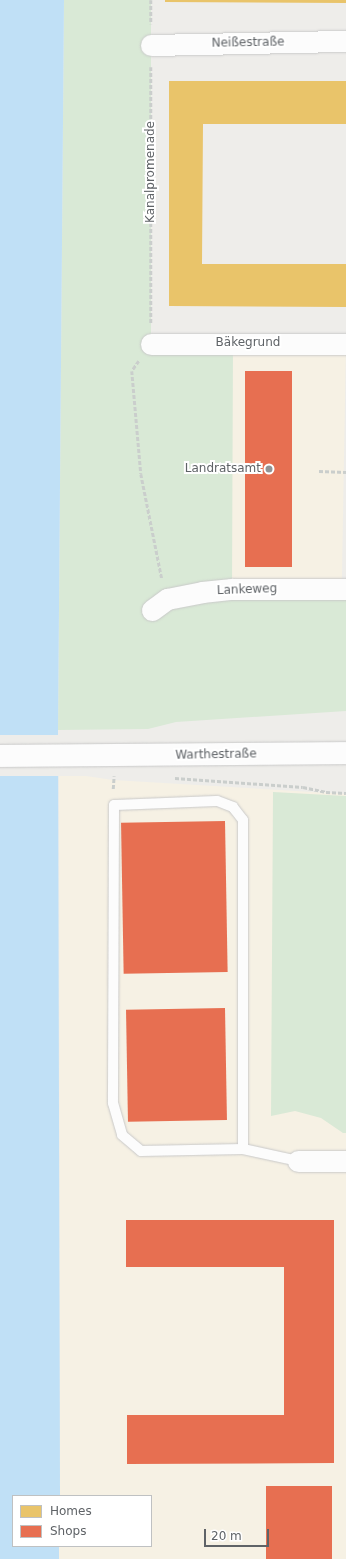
<!DOCTYPE html>
<html>
<head>
<meta charset="utf-8">
<style>
  body { margin:0 }
  #map { position:relative; width:346px; height:1559px; overflow:hidden; background:#eeedea; font-family:"DejaVu Sans",sans-serif }
  div>[style] { position:absolute }
  [style*='--x'] { left:calc(var(--x)*1px); top:calc(var(--y)*1px); width:calc(var(--w)*1px); rotate:calc(var(--a)*1deg) }
  .commercial>* { inset:0; background:#f6f1e4; transform-origin:0 0 }
  .green>* { inset:0; background:#d9e9d6 }
  .water>* { inset:0; background:#c0e0f6 }
  .pier>* { inset:0; background:#eeedea; transform-origin:0 0 }
  .homes>* { inset:0; background:#e9c46a }
  .shops>* { inset:0; background:#e76f51; transform-origin:0 0 }
  .path>* { height:2.5px; margin-top:-1.25px; transform-origin:0; background:repeating-linear-gradient(90deg,#cacecc 0 4px,transparent 0 6px) }
  .roads { filter:drop-shadow(0 0 1px #c9c9c9) drop-shadow(0 0 1px #c9c9c9) }
  .service>* { height:10px; margin:-5px; padding:0 5px; transform-origin:5px; border-radius:5px; background:#fcfcfc }
  .minor>* { height:21px; margin:-10.5px; padding:0 10.5px; transform-origin:10.5px; border-radius:10.5px; background:#fcfcfc }
  .tertiary>* { height:22px; margin:-11px; padding:0 11px; transform-origin:11px; border-radius:11px; background:#fcfcfc }
  .dots>* { width:11px; height:11px; translate:-50% -50%; box-sizing:border-box; border:2px solid #fff; border-radius:50% }
  span { translate:-50% -50%; white-space:nowrap; text-align:center; line-height:1.15; -webkit-text-stroke:4px #fff; paint-order:stroke }
  .street-label { font-size:12px; color:#5f6367 }
  .poi-label { font-size:12px; color:#5f6367 }
  .right { translate:-100% -50%; text-align:right }
  .legend { position:absolute; left:12px; top:1495px; width:140px; height:52px; box-sizing:border-box; background:#fff; border:1px solid #bfc1c2; margin:0; padding:5px 7px; list-style:none; font-size:12px; color:#5f6367 }
  .legend li { display:flex; align-items:center; gap:8px; height:20px }
  .legend b { width:20px; border:1px solid #bfc1c2 }
  .scale { position:absolute; left:204px; top:1529px; width:65px; height:18px; box-sizing:border-box; border:2px solid #5f6367; border-top:0; padding-left:5px; font-size:12px; line-height:14px; white-space:nowrap; color:#5f6367; -webkit-text-stroke:3px #fff; paint-order:stroke }
</style>
</head>
<body>
<div id="map">
  <div class="commercial">
    <i style="left:233px;top:343px;width:113px;height:246px;rotate:1deg"></i>
    <i style="clip-path:polygon(59px 776px,86px 776px,113px 780px,346px 794px,346px 1559px,59px 1559px,59px 1546px,151px 1546px,151px 1496px,60px 1496px)"></i>
  </div>
  <div class="green">
    <i style="clip-path:polygon(64px 0,151px 0,151px 343px,233px 343px,232px 589px,346px 589px,346px 711px,176px 722px,148px 729px,58px 730px)"></i>
    <i style="clip-path:polygon(273px 792px,346px 796px,346px 1133px,343px 1133px,321px 1118px,295px 1111px,271px 1116px)"></i>
  </div>
  <div class="water">
    <i style="clip-path:polygon(0 0,64px 0,58px 730px,60px 1496px,13px 1496px,13px 1546px,59px 1546px,59px 1559px,0 1559px)"></i>
  </div>
  <div class="pier">
    <i style="left:0;top:735px;width:60px;height:41px"></i>
  </div>
  <div class="homes">
    <i style="clip-path:polygon(165px 0,346px 0,346px 3px,165px 2px)"></i>
    <i style="clip-path:polygon(169px 81px,346px 81px,346px 124px,203px 124px,202px 264px,346px 264px,346px 307px,169px 306px)"></i>
  </div>
  <div class="shops">
    <i style="left:292px;top:371px;width:196px;height:47px;rotate:90deg"></i>
    <i style="left:225px;top:821px;width:151px;height:104px;rotate:89deg"></i>
    <i style="left:225px;top:1008px;width:112px;height:99px;rotate:89deg"></i>
    <i style="clip-path:polygon(126px 1220px,334px 1220px,334px 1463px,127px 1464px,127px 1415px,284px 1415px,284px 1267px,126px 1267px)"></i>
    <i style="left:266px;top:1486px;width:66px;height:73px"></i>
  </div>
  <div class="path">
    <i style="--x:151;--y:0;--w:24;--a:90"></i>
    <i style="--x:151;--y:67;--w:257;--a:90"></i>
    <i style="--x:139;--y:361;--w:12;--a:125"></i>
    <i style="--x:132;--y:371;--w:103;--a:85"></i>
    <i style="--x:141;--y:474;--w:107;--a:78.7"></i>
    <i style="--x:319;--y:471;--w:27;--a:2"></i>
    <i style="--x:175;--y:778;--w:128;--a:4"></i>
    <i style="--x:303;--y:787;--w:24;--a:12"></i>
    <i style="--x:326;--y:792;--w:20;--a:3"></i>
    <i style="--x:113;--y:789;--w:13;--a:-86"></i>
  </div>
  <div class="roads">
    <div class="service">
      <i style="--x:243;--y:1149;--w:329;--a:-90"></i>
      <i style="--x:243;--y:820;--w:16;--a:-128"></i>
      <i style="--x:233;--y:807;--w:17;--a:-159"></i>
      <i style="--x:217;--y:801;--w:103;--a:177.8"></i>
      <i style="--x:114;--y:805;--w:298;--a:90.2"></i>
      <i style="--x:113;--y:1103;--w:33;--a:74"></i>
      <i style="--x:122;--y:1135;--w:25;--a:40"></i>
      <i style="--x:141;--y:1151;--w:102;--a:-1.1"></i>
      <i style="--x:243;--y:1149;--w:56;--a:12.3"></i>
    </div>
    <div class="minor">
      <i style="--x:151;--y:45;--w:195;--a:-1.2"></i>
      <i style="--x:151;--y:344;--w:195;--a:0"></i>
      <i style="--x:152;--y:610;--w:19;--a:-36"></i>
      <i style="--x:167;--y:599;--w:36;--a:-11"></i>
      <i style="--x:202;--y:592;--w:30;--a:-6"></i>
      <i style="--x:232;--y:589;--w:114;--a:0"></i>
      <i style="--x:298;--y:1161;--w:48;--a:0"></i>
    </div>
    <div class="tertiary">
      <i style="--x:0;--y:756;--w:346;--a:-0.5"></i>
    </div>
  </div>
  <div class="dots">
    <i style="left:269px;top:469px;background:#919395"></i>
  </div>
  <div class="street-label">
    <span style="left:248px;top:43px;rotate:-1deg">Neißestraße</span>
    <span style="left:151px;top:172px;rotate:-90deg">Kanalpromenade</span>
    <span style="left:248px;top:343px">Bäkegrund</span>
    <span style="left:247px;top:590px;rotate:-2deg">Lankeweg</span>
    <span style="left:216px;top:755px;rotate:-1deg">Warthestraße</span>
  </div>
  <div class="poi-label">
    <span class="right" style="left:261px;top:469px">Landratsamt</span>
  </div>
  <ul class="legend">
  <li><b style="height:11px;background:#e9c46a"></b>Homes</li>
  <li><b style="height:11px;background:#e76f51"></b>Shops</li>
  </ul>
  <div class="scale">20 m</div>
</div>
</body>
</html>
